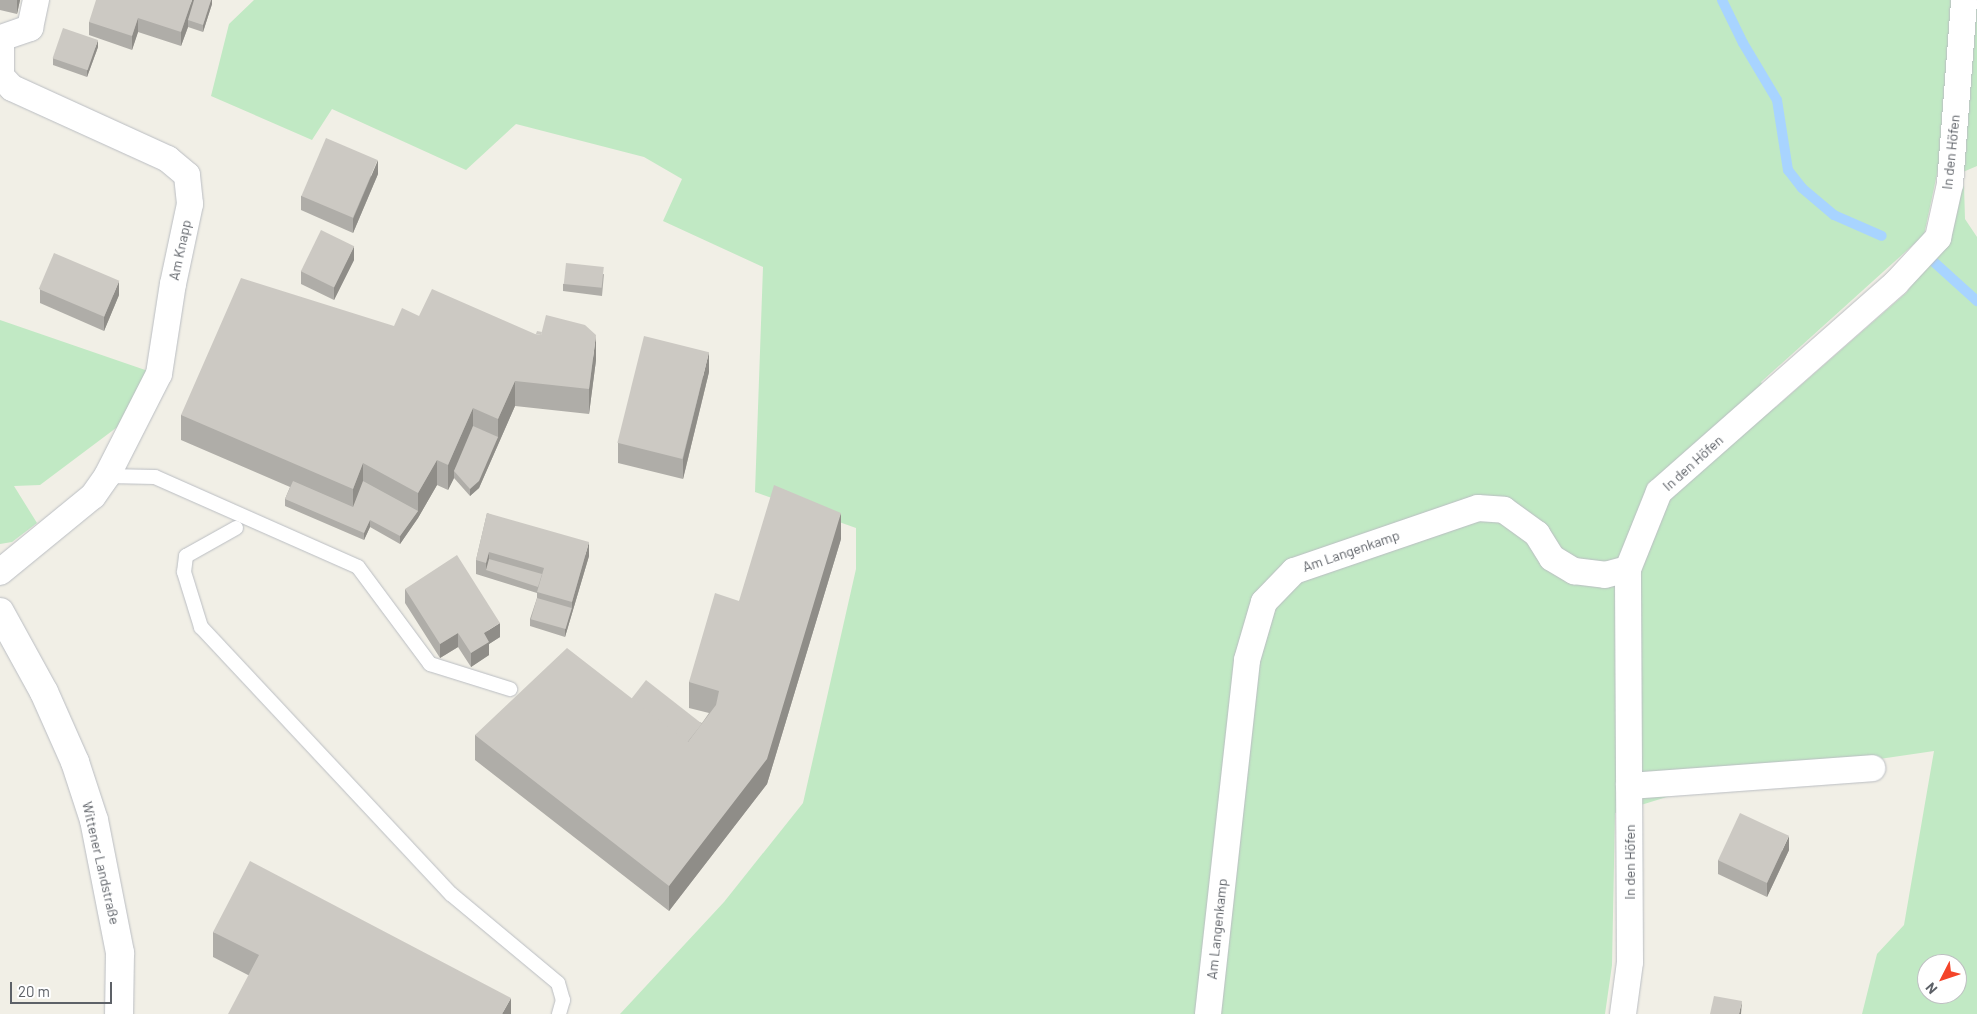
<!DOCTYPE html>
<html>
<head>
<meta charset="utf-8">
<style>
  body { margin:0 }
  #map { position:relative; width:1977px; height:1014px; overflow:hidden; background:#f1efe6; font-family:Barlow,sans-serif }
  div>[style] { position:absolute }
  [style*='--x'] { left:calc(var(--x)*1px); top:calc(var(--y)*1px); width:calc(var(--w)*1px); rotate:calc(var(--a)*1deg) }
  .green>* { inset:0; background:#c1e9c4 }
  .stream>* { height:10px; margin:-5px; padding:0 5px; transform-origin:5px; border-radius:5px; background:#a8d4ff }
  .roads { filter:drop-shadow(0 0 1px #babdc2) drop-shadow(0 0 1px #babdc2) }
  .lane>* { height:14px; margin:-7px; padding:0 7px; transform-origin:7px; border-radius:7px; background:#fff }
  .street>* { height:26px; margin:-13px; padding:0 13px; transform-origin:13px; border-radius:13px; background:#fff }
  .secondary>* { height:28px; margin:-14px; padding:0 14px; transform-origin:14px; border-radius:14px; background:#fff }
  .wall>* { inset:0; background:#afada8 }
  .shaded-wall>* { inset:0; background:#8f8d88 }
  .building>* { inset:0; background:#ccc9c3; transform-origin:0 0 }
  span { translate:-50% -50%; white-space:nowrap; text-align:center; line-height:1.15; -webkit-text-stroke:4px #fff; paint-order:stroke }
  .street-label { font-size:14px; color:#5d6167 }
  .north { position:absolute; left:1917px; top:954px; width:50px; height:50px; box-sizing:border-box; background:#fff; border:1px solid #bec0c2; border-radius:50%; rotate:229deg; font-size:14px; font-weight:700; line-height:20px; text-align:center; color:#5d6167 }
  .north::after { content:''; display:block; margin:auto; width:18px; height:22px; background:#f44429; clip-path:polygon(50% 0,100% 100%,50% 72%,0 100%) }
  .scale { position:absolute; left:10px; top:982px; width:102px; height:22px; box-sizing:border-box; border:2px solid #5d6167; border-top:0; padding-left:6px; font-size:15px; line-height:18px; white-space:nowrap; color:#5d6167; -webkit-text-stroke:4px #fff; paint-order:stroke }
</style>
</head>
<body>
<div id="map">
  <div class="green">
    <i style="clip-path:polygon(evenodd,254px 0,1954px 0,1940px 160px,1924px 235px,1761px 382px,1776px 407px,1906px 293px,1944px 242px,1964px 185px,1965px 219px,1977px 237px,1977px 1014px,1862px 1014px,1877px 954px,1904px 925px,1934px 751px,1709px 784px,1615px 813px,1612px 965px,1605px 1014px,620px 1014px,724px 902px,803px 803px,856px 569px,856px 528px,755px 492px,763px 267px,663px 221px,682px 179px,644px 157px,516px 124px,466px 170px,332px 109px,312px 140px,211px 96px,229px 24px,254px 0,1927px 964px,1957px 964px,1957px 994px,1927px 994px,1927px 964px)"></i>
    <i style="clip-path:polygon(1972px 0,1977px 0,1977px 166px,1963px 172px)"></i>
    <i style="clip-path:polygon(0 320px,151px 372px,124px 422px,40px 485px,14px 486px,37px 523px,12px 542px,0 544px)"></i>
  </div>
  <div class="stream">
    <i style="--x:1722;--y:0;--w:48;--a:64"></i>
    <i style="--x:1743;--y:43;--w:66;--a:59.2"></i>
    <i style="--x:1777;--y:100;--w:71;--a:81.1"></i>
    <i style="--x:1788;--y:170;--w:23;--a:52"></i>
    <i style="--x:1802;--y:188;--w:42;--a:40.2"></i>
    <i style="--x:1834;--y:215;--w:52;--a:23.6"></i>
    <i style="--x:1935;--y:263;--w:57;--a:42.1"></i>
  </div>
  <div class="roads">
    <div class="lane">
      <i style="--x:107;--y:476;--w:48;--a:1.2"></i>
      <i style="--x:155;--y:477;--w:222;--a:23.9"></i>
      <i style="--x:358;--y:567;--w:121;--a:53.4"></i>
      <i style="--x:430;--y:664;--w:84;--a:17.4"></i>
      <i style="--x:236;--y:528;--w:57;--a:150.8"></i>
      <i style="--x:186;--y:556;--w:16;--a:97"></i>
      <i style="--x:184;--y:572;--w:58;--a:72.8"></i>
      <i style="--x:201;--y:627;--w:366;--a:46.9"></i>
      <i style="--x:451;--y:894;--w:139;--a:39.8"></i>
      <i style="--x:558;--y:983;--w:18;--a:74"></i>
      <i style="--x:563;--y:1000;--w:15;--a:106"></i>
    </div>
    <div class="street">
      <i style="--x:0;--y:572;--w:120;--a:-39.3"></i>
      <i style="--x:93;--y:496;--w:24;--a:-55"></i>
      <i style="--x:107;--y:476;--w:114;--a:-63"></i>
      <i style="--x:159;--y:374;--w:91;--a:-81.2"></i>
      <i style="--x:173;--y:284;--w:82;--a:-78"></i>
      <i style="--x:190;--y:204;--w:29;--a:-96"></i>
      <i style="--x:187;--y:175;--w:25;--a:-140"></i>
      <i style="--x:168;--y:159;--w:171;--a:-155.5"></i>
      <i style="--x:12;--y:88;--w:16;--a:-133"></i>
      <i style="--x:1;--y:76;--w:38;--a:-90"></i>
      <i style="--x:1;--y:38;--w:31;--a:-19"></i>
      <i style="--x:30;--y:28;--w:29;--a:-78"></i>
      <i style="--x:1629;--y:786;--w:244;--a:-4.2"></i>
      <i style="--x:1208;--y:1014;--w:356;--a:-83.7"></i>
      <i style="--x:1247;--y:660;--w:60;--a:-73.7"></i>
      <i style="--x:1264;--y:602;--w:43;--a:-45.9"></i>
      <i style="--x:1294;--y:571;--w:194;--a:-18.9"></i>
      <i style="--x:1478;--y:508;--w:26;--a:4"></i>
      <i style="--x:1504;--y:510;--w:41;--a:36"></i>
      <i style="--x:1537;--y:534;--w:28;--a:58"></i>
      <i style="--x:1552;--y:558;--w:26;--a:31"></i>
      <i style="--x:1574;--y:571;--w:31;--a:7"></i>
      <i style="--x:1605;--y:575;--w:24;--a:-15"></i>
      <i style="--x:1623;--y:1014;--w:52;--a:-82.3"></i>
      <i style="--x:1630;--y:962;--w:393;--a:-90.3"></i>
      <i style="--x:1628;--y:569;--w:83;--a:-68.1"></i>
      <i style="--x:1659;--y:492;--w:316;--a:-41.4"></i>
      <i style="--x:1896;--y:283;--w:62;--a:-47"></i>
      <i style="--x:1938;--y:238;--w:55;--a:-77.5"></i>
      <i style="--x:1950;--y:184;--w:185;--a:-85.6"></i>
    </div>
    <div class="secondary">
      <i style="--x:0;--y:612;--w:91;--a:61.2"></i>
      <i style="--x:44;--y:692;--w:77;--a:66.1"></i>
      <i style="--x:75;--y:762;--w:61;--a:71.9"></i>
      <i style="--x:94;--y:820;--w:136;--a:78.9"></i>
      <i style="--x:120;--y:953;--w:61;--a:90.9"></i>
    </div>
  </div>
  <div class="wall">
    <i style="clip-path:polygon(0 0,20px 0,17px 14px,0 10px)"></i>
    <i style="clip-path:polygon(212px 0,212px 4px,203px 32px,188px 27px,181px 46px,138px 32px,132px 50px,89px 35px,89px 22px)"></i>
    <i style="clip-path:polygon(98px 47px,87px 77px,53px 65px,53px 58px)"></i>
    <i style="clip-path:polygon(378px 174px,353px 233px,301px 210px,301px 196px)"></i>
    <i style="clip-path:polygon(354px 260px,334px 300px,301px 284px,301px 271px)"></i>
    <i style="clip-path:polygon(604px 274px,602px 296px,563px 291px,563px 284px)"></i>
    <i style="clip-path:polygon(40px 289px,119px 295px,104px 331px,40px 303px)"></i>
    <i style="clip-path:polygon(419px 316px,596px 360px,589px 414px,515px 406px,479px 488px,470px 496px,454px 478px,448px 490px,437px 485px,418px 518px,400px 544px,370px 527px,364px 540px,285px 506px,285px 499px,290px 487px,181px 440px,181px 415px)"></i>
    <i style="clip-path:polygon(709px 372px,683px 479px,618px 463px,618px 443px)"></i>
    <i style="clip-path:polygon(487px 513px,589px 556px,565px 637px,530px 626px,530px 619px,537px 598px,537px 593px,476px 574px,476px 560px)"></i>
    <i style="clip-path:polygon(841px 539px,767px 784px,669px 911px,475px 760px,475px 735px,632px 699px,702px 723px,709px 713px,689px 708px,689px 682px,739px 601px)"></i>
    <i style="clip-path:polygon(405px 589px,500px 637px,489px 644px,489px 655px,471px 667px,458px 647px,440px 658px,405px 603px)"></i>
    <i style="clip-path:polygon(1789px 850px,1767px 897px,1718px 874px,1718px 860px)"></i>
    <i style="clip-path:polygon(213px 932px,511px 1014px,248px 975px,213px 957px)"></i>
  </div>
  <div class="shaded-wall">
    <i style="clip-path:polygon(17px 0,20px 0,17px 14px)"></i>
    <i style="clip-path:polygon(192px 0,197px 0,188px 20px,188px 27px,181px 46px,181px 32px)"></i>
    <i style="clip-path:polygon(211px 0,212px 0,212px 4px,203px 32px,203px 25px)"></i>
    <i style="clip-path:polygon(138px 18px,138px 32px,132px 50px,132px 36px)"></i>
    <i style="clip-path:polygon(98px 40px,98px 47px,87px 77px,87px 70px)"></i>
    <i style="clip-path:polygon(378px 160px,378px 174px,353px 233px,353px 219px)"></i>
    <i style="clip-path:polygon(354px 246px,354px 260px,334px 300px,334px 286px)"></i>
    <i style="clip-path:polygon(119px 281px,119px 295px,104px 331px,104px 317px)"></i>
    <i style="clip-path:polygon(596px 335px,596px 360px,589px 414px,589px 389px)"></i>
    <i style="clip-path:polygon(709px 352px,709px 372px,683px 479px,683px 459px)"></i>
    <i style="clip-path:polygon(515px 381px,515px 406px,479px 488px,470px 496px,470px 489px,498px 437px,498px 419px)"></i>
    <i style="clip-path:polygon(473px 408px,473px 434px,454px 471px,454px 478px,448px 490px,448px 465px)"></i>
    <i style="clip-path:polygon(437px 460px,437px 485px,418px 518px,400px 544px,400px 536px,418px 511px,418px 493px)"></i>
    <i style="clip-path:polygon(363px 463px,363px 488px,353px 514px,353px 489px)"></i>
    <i style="clip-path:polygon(841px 513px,841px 539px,767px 784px,669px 911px,669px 886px)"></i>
    <i style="clip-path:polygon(370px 520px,370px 527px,364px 540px,364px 533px)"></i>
    <i style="clip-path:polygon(589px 542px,589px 556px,565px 637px,565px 629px,572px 608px,572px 602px)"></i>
    <i style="clip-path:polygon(489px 552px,489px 566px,486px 570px,486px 577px,486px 563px)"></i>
    <i style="clip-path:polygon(500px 623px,500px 637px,489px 644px,489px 655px,471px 667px,471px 653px,484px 633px)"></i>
    <i style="clip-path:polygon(458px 633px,458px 647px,440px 658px,440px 644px)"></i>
    <i style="clip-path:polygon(1789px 836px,1789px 850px,1767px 897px,1767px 883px)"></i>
    <i style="clip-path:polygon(511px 998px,511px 1014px,502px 1014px)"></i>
    <i style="clip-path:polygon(1742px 1001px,1741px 1014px,1739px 1014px)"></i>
  </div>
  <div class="building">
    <i style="clip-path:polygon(96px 0,192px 0,181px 32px,138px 18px,132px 36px,89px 22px)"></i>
    <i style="clip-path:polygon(194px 0,211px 0,203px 25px,188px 20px)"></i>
    <i style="left:63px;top:28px;width:37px;height:32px;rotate:19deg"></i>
    <i style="left:326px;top:138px;width:56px;height:63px;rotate:23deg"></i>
    <i style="left:321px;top:230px;width:37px;height:46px;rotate:26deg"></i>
    <i style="left:54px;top:253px;width:71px;height:39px;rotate:23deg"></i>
    <i style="left:566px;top:263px;width:38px;height:21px;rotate:6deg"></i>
    <i style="clip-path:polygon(241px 278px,394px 326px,402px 308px,419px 316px,432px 289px,535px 334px,541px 335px,546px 315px,585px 325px,596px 335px,589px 389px,515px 381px,498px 419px,473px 408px,448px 465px,437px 460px,418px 493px,363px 463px,353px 489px,181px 415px)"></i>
    <i style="clip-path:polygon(537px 331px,542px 332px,541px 335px,536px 334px)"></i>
    <i style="left:644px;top:336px;width:67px;height:110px;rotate:14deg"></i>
    <i style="clip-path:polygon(473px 426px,498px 437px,479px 481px,470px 489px,454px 471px)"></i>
    <i style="clip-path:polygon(293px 481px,353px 507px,363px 481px,418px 511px,400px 536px,370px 520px,364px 533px,285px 499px)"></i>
    <i style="clip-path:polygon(774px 485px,841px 513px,767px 759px,669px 886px,475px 735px,567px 648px,688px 742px,716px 705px,719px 691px,689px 682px,715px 593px,739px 601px)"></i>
    <i style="clip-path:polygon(487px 513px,589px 542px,572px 602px,537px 592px,544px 568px,489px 552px,486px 563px,476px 560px)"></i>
    <i style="clip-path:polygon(457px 555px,500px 623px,484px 633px,489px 642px,471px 653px,458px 633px,440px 644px,405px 589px)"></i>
    <i style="clip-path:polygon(489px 559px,542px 574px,538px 587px,486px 570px)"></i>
    <i style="left:537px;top:598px;width:36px;height:22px;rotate:16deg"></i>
    <i style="left:646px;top:680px;width:71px;height:24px;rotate:38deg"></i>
    <i style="left:1740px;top:813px;width:54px;height:52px;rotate:25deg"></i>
    <i style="clip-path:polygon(250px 861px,511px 998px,502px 1014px,228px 1014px,259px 955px,213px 932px)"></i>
    <i style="clip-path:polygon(1714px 996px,1742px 1001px,1739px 1014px,1710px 1014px)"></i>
  </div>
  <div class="street-label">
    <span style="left:1951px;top:152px;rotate:-84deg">In den Höfen</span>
    <span style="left:180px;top:250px;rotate:-78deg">Am Knapp</span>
    <span style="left:1693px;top:463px;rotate:-42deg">In den Höfen</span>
    <span style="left:1351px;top:551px;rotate:-19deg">Am Langenkamp</span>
    <span style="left:1630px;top:862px;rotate:-90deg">In den Höfen</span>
    <span style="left:101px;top:863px;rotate:77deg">Wittener Landstraße</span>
    <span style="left:1217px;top:929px;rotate:-84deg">Am Langenkamp</span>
  </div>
  <div class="north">N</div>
  <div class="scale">20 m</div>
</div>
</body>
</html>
